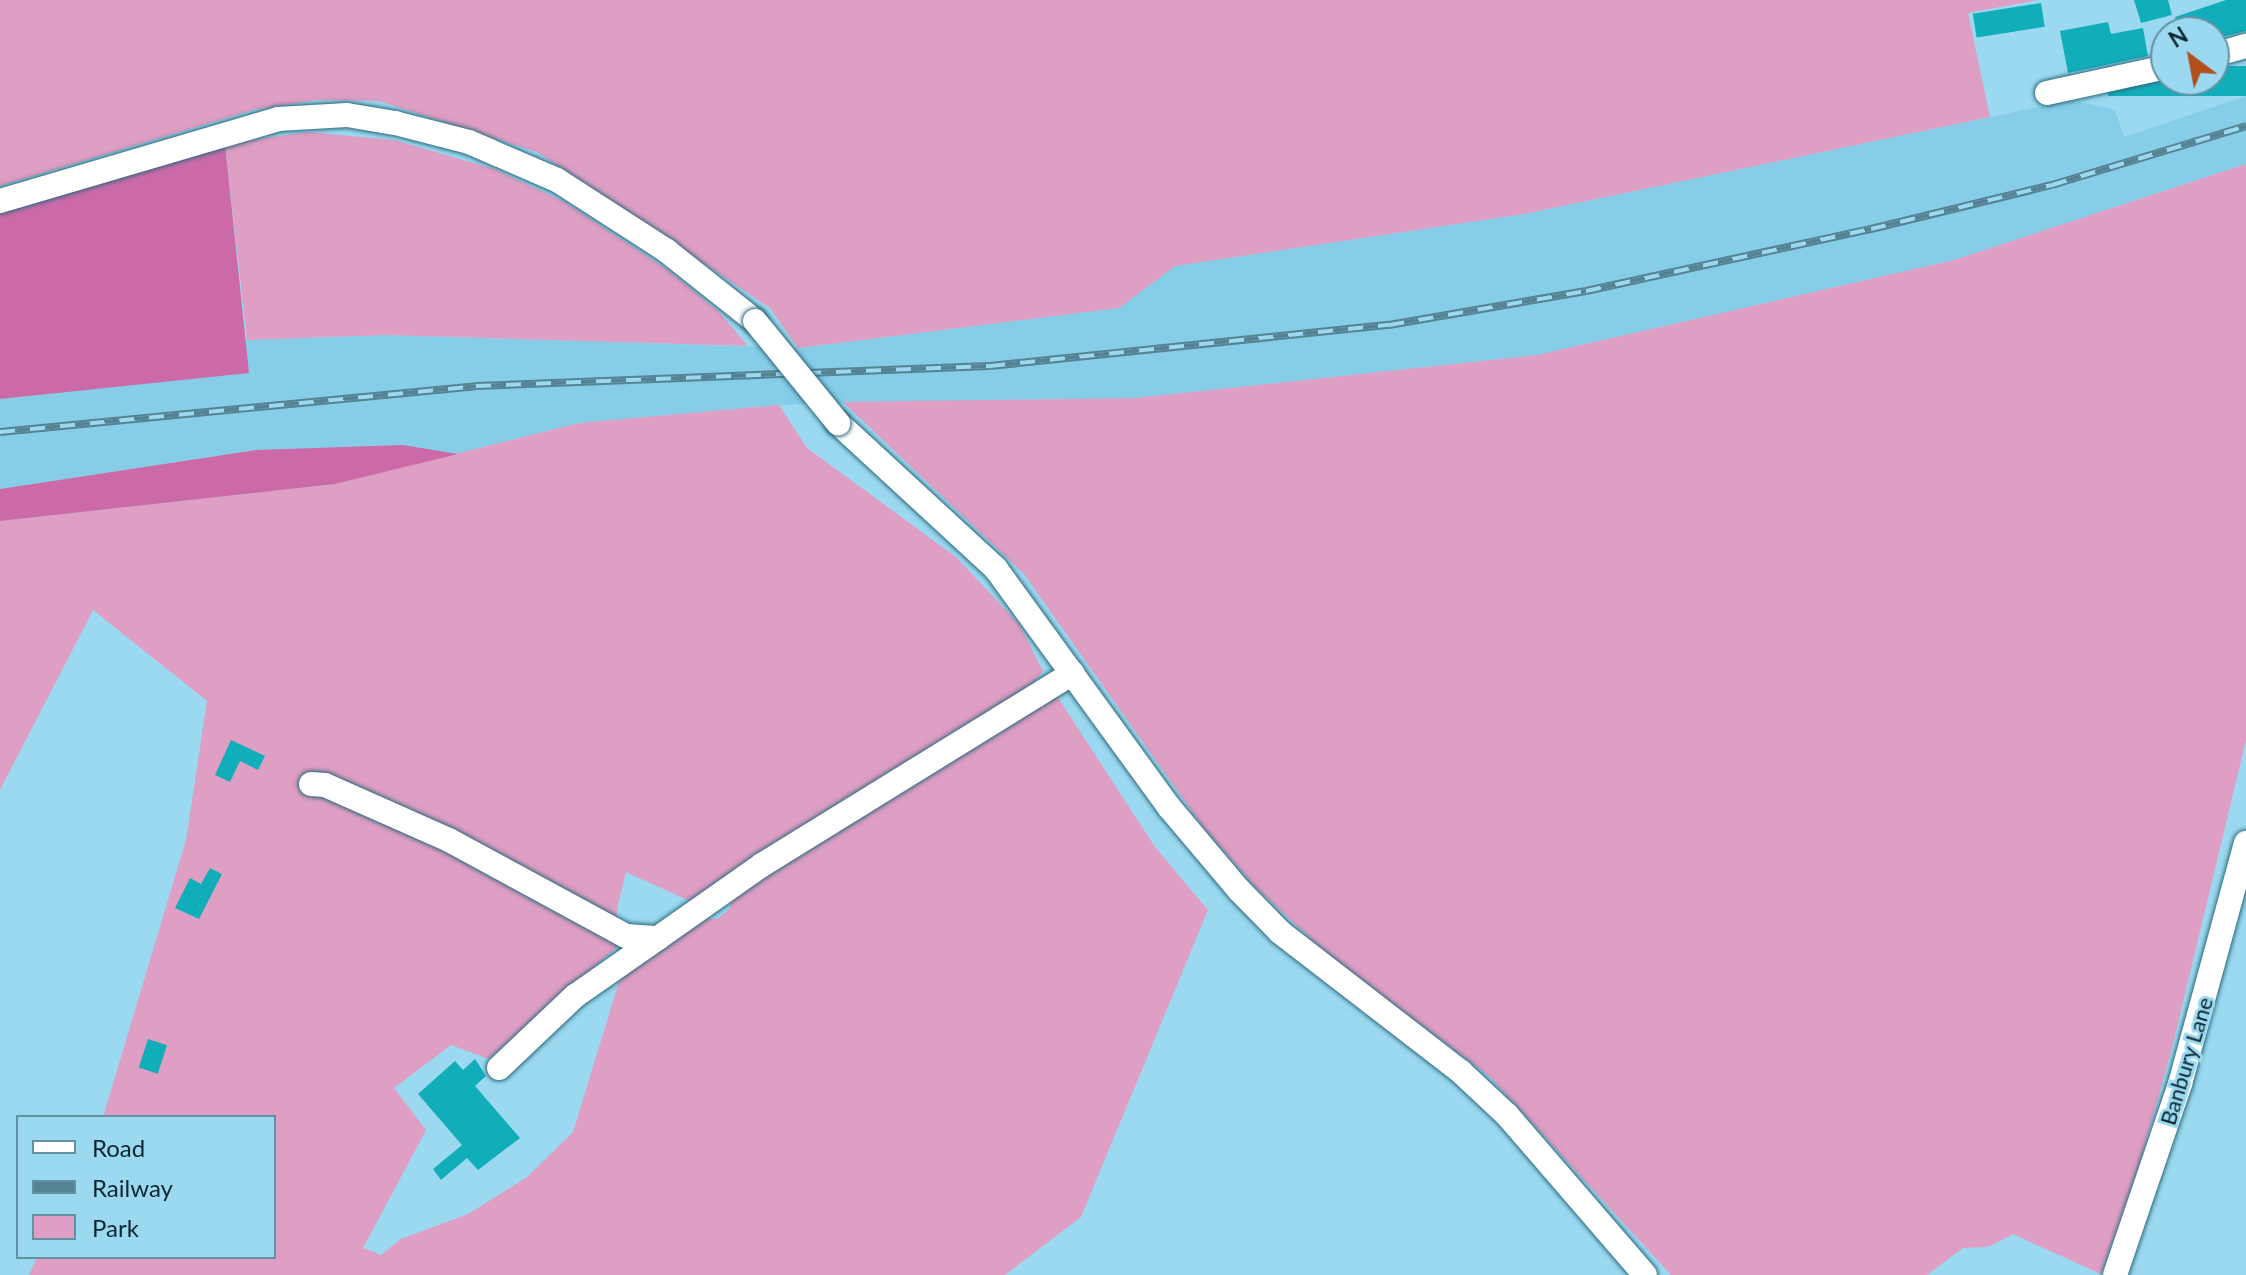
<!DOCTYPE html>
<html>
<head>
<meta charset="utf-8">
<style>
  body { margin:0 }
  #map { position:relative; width:2246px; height:1275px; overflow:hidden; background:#9bd9f0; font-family:Lato,sans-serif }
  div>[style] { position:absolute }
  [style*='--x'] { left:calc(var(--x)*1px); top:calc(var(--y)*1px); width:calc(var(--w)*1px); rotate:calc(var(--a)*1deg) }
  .built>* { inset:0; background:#86cde7 }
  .green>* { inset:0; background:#df9ec4 }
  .forest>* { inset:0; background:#cc6aa8 }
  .building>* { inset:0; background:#11aeba; transform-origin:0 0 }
  .roads { filter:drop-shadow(0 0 2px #2c697d) drop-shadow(0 0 2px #2c697d) }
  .minor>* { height:24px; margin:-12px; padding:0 12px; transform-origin:12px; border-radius:12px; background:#fff }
  .rail>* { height:8px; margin-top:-4px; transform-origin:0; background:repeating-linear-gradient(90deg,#9bd9f0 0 15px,#568393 0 30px); box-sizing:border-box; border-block:2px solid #568393 }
  .bridges { filter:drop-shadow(0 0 2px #2c697d) drop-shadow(0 0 2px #2c697d) }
  .minor-bridge>* { height:24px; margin:-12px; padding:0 12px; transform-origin:12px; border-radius:12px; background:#fff }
  span { translate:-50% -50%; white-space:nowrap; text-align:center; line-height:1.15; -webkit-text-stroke:6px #9bd9f0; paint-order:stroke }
  .street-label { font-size:22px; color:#0c262f }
  .legend { position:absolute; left:16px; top:1115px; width:260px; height:144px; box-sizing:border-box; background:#9bd9f0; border:2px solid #6291a3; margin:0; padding:10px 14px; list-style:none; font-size:24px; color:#0c262f }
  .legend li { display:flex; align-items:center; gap:16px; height:40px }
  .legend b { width:40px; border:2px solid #6291a3 }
  .north { position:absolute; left:2150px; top:16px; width:80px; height:80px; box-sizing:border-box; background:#9bd9f0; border:2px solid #6291a3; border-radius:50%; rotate:328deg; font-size:22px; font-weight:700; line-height:32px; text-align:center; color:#0c262f }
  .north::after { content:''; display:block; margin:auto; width:28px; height:36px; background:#b34e1d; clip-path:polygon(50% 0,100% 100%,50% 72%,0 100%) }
</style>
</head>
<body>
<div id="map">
  <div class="built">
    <i style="clip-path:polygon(2246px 96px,2246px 164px,1954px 260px,1537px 355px,1136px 398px,779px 405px,579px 423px,335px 484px,256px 450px,0 489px,0 381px,247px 340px,386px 335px,798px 348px,1118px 308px,1174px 266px,1524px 214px,2072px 100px,2115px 110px,2124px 137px)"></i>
  </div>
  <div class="green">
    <i style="clip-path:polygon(0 0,2038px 0,1968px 13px,1990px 117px,1524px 214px,1175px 266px,1119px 308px,798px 348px,770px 308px,537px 152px,379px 101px,317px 100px,253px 110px,0 186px)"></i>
    <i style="clip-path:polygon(307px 132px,394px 140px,494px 169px,563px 201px,668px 270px,719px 312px,748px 346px,386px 335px,247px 340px,225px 144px)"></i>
    <i style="clip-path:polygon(2246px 164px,2246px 740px,2172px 1048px,2136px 1176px,2101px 1274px,2013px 1234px,1988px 1247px,1963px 1248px,1927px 1275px,1671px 1275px,1489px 1076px,1333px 959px,1256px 888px,1203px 827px,1024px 574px,843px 402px,1136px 398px,1537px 355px,1954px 260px)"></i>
    <i style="clip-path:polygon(779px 405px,807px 448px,956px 557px,1019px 624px,1043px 671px,1032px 685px,692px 902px,626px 872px,617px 909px,617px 947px,489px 1059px,451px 1045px,394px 1088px,426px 1130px,363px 1248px,381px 1255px,401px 1239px,468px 1214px,527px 1177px,573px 1132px,622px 972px,703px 918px,717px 919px,730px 909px,732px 895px,1055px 693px,1155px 847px,1208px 910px,1081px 1217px,1005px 1275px,29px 1275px,37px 1257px,274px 1257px,274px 1117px,103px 1117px,186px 840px,207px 701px,93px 610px,0 790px,0 521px,335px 484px,579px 423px)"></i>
  </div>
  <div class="forest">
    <i style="clip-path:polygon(225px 144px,249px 373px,0 399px,0 213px)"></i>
    <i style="clip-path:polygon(403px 445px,458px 454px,335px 484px,0 521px,0 489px,256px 450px)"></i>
  </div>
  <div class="building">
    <i style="clip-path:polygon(2134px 0,2168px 0,2172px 15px,2141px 23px)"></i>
    <i style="clip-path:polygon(2226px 0,2246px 0,2246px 31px,2214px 39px,2214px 32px,2180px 32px,2175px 17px)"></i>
    <i style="left:2041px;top:3px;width:24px;height:69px;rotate:81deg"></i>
    <i style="clip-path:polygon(2108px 22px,2111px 34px,2143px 28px,2148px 56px,2068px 73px,2060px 31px)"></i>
    <i style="left:2246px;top:66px;width:30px;height:138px;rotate:90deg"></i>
    <i style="clip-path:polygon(231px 740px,265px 756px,258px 770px,240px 761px,230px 782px,215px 775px)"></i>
    <i style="clip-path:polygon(210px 868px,222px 874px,199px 919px,175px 908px,190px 878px,201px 884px)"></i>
    <i style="left:148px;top:1039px;width:20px;height:30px;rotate:18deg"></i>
    <i style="clip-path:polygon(475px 1059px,486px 1076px,475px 1086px,520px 1138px,478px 1170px,467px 1158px,441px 1180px,433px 1169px,462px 1145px,418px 1094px,455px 1061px,463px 1070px)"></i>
  </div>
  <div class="roads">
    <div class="minor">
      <i style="--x:2214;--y:55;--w:33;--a:-16"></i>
      <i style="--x:2047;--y:93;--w:122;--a:-12.3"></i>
      <i style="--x:0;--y:201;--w:290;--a:-16.4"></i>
      <i style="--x:278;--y:119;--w:69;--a:-3.3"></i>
      <i style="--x:347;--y:115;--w:49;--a:9.5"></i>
      <i style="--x:395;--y:123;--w:76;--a:14.4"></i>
      <i style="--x:469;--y:142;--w:96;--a:23.4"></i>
      <i style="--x:557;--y:180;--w:131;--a:32.8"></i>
      <i style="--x:667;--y:251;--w:112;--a:38.5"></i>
      <i style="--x:838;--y:423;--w:215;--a:42.7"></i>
      <i style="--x:996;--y:569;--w:294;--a:54"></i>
      <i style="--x:1169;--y:807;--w:109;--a:49.9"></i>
      <i style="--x:1239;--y:890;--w:59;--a:45.7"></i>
      <i style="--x:1280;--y:932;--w:229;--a:37.7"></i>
      <i style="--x:1461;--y:1072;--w:63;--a:43.1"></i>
      <i style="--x:1507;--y:1115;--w:211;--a:49.2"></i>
      <i style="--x:311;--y:784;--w:14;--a:4"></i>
      <i style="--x:325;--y:785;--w:136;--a:23.9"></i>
      <i style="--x:449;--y:840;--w:201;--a:28.5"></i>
      <i style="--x:626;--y:936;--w:32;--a:4"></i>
      <i style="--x:658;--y:938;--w:127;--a:-35.1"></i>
      <i style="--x:762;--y:865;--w:365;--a:-31.7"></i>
      <i style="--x:499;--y:1068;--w:105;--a:-43.5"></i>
      <i style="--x:575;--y:996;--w:101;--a:-34.9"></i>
      <i style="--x:2115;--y:1275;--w:202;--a:-71.2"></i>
      <i style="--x:2180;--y:1084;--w:250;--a:-74.7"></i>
    </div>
  </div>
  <div class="rail">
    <i style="--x:0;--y:432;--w:478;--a:-5.5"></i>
    <i style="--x:476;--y:386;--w:514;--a:-2.23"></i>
    <i style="--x:990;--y:366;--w:401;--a:-5.9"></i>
    <i style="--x:1389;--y:325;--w:200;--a:-9.8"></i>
    <i style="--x:1586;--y:291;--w:292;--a:-12.3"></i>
    <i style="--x:1871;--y:229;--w:186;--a:-13.7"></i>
    <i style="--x:2052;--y:185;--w:203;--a:-16.9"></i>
  </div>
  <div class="bridges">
    <div class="minor-bridge">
      <i style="--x:755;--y:321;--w:132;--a:50.9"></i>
    </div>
  </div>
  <div class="street-label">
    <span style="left:2186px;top:1061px;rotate:-73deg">Banbury Lane</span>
  </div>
  <ul class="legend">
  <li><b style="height:10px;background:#fff"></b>Road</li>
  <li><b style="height:10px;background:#568393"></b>Railway</li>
  <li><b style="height:22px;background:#df9ec4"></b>Park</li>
  </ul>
  <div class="north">N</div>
</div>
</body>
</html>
